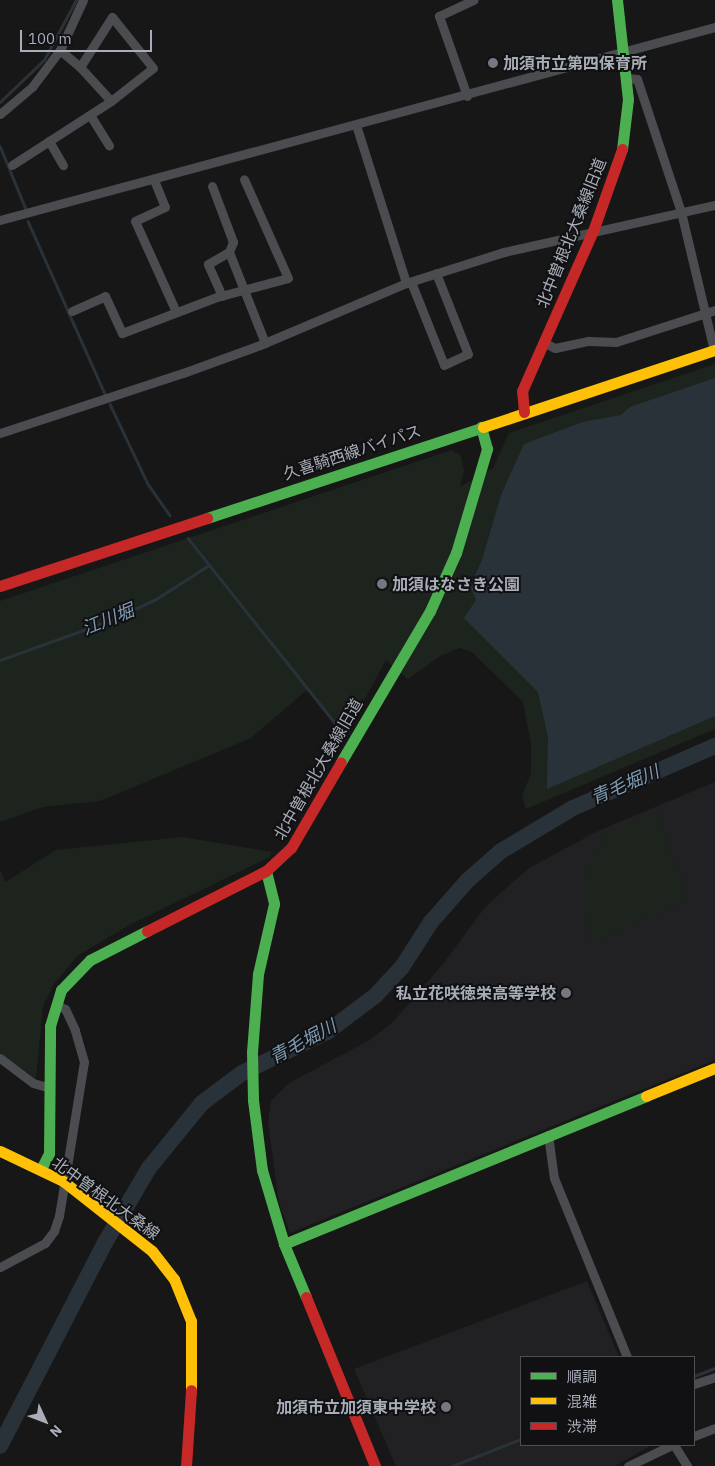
<!DOCTYPE html>
<html>
<head>
<meta charset="utf-8">
<style>
  body { margin:0 }
  #map { position:relative; width:715px; height:1466px; overflow:hidden; background:#171717; font-family:"IBM Plex Sans","Noto Sans JP",sans-serif }
  div>[style] { position:absolute }
  [style*='--x'] { left:calc(var(--x)*1px); top:calc(var(--y)*1px); width:calc(var(--w)*1px); rotate:calc(var(--a)*1deg) }
  .built>* { inset:0; background:#212123 }
  .green>* { inset:0; background:#1d241e }
  .water>* { inset:0; background:#2a3239 }
  .stream>* { height:2.5px; margin:-1.25px; padding:0 1.25px; transform-origin:1.25px; border-radius:1.25px; background:#2a3239 }
  .river>* { height:16px; margin:-8px; padding:0 8px; transform-origin:8px; border-radius:8px; background:#2a3239 }
  .street>* { height:9px; margin:-4.5px; padding:0 4.5px; transform-origin:4.5px; border-radius:4.5px; background:#4b4c50 }
  .fast>* { height:11px; margin:-5.5px; padding:0 5.5px; transform-origin:5.5px; border-radius:5.5px; background:#4caf50 }
  .slow>* { height:11px; margin:-5.5px; padding:0 5.5px; transform-origin:5.5px; border-radius:5.5px; background:#ffc107 }
  .jam>* { height:11px; margin:-5.5px; padding:0 5.5px; transform-origin:5.5px; border-radius:5.5px; background:#c62828 }
  .dots>* { width:14px; height:14px; translate:-50% -50%; box-sizing:border-box; border:2px solid #111113; border-radius:50% }
  span { translate:-50% -50%; white-space:nowrap; text-align:center; line-height:1.15; -webkit-text-stroke:4px #111113; paint-order:stroke }
  .poi-label { font-size:16px; color:#a8adb8; font-weight:700 }
  .left { translate:0 -50%; text-align:left }
  .right { translate:-100% -50%; text-align:right }
  .street-label { font-size:16px; color:#a8adb8 }
  .water-label { font-size:18px; color:#7f9bb3; font-style:italic }
  .legend { position:absolute; left:520px; top:1356px; width:175px; height:90px; box-sizing:border-box; background:#111113; border:1px solid #4d4f55; margin:0; padding:6px 9px; list-style:none; font-size:15px; color:#a8adb8 }
  .legend li { display:flex; align-items:center; gap:10px; height:25px }
  .legend b { width:25px; border:1px solid #4d4f55 }
  .north { position:absolute; left:20px; top:1396px; width:50px; height:50px; -webkit-text-stroke:4px #111113; paint-order:stroke; rotate:133deg; font-size:14px; font-weight:700; line-height:20px; text-align:center; color:#a8adb8 }
  .north::after { content:''; display:block; margin:auto; width:18px; height:22px; background:#a8adb8; clip-path:polygon(50% 0,100% 100%,50% 72%,0 100%) }
  .scale { position:absolute; left:20px; top:30px; width:132px; height:22px; box-sizing:border-box; border:2px solid #a8adb8; border-top:0; padding-left:6px; font-size:15px; line-height:18px; white-space:nowrap; color:#a8adb8; -webkit-text-stroke:4px #111113; paint-order:stroke }
</style>
</head>
<body>
<div id="map">
  <div class="built">
    <i style="clip-path:polygon(715px 782px,715px 1060px,290px 1233px,279px 1203px,268px 1122px,271px 1101px,289px 1083px,368px 1041px,392px 1023px,443px 964px,485px 907px,529px 868px,598px 831px)"></i>
    <i style="clip-path:polygon(587px 1281px,619px 1357px,521px 1357px,521px 1445px,652px 1445px,615px 1466px,396px 1466px,354px 1369px)"></i>
  </div>
  <div class="green">
    <i style="clip-path:polygon(715px 364px,715px 729px,526px 809px,522px 795px,531px 774px,531px 744px,523px 702px,472px 652px,460px 648px,442px 655px,408px 679px,386px 660px,346px 734px,308px 689px,251px 738px,100px 801px,43px 807px,0 822px,0 601px,452px 450px,461px 456px,464px 471px,460px 487px,493px 468px,509px 433px)"></i>
    <i style="clip-path:polygon(656px 812px,689px 900px,592px 942px,585px 911px,585px 882px,592px 857px,606px 834px)"></i>
    <i style="clip-path:polygon(183px 837px,272px 852px,270px 857px,129px 925px,77px 956px,54px 984px,43px 1006px,36px 1079px,0 1053px,0 869px,5px 882px,56px 850px)"></i>
  </div>
  <div class="water">
    <i style="clip-path:polygon(715px 378px,715px 716px,547px 789px,548px 737px,538px 692px,464px 618px,476px 600px,470px 586px,482px 560px,501px 495px,524px 444px,583px 422px,621px 415px,630px 407px)"></i>
  </div>
  <div class="stream">
    <i style="--x:0;--y:102;--w:61;--a:-43.7"></i>
    <i style="--x:44;--y:60;--w:68;--a:-61.9"></i>
    <i style="--x:0;--y:146;--w:68;--a:67.6"></i>
    <i style="--x:28;--y:221;--w:189;--a:66"></i>
    <i style="--x:110;--y:404;--w:89;--a:64.6"></i>
    <i style="--x:148;--y:484;--w:38;--a:55"></i>
    <i style="--x:188;--y:538;--w:251;--a:51.5"></i>
    <i style="--x:0;--y:660;--w:121;--a:-19.8"></i>
    <i style="--x:114;--y:619;--w:47;--a:-25.5"></i>
    <i style="--x:156;--y:599;--w:63;--a:-32.7"></i>
    <i style="--x:694;--y:1376;--w:22;--a:-21"></i>
    <i style="--x:452;--y:1466;--w:74;--a:-21.4"></i>
  </div>
  <div class="river">
    <i style="--x:0;--y:1446;--w:231;--a:-62.7"></i>
    <i style="--x:106;--y:1241;--w:85;--a:-59.5"></i>
    <i style="--x:149;--y:1168;--w:84;--a:-50.8"></i>
    <i style="--x:202;--y:1103;--w:50;--a:-36.9"></i>
    <i style="--x:242;--y:1073;--w:94;--a:-25.8"></i>
    <i style="--x:327;--y:1032;--w:60;--a:-36.9"></i>
    <i style="--x:375;--y:996;--w:40;--a:-47"></i>
    <i style="--x:402;--y:967;--w:54;--a:-57.2"></i>
    <i style="--x:431;--y:922;--w:55;--a:-48.7"></i>
    <i style="--x:467;--y:881;--w:45;--a:-41.4"></i>
    <i style="--x:501;--y:851;--w:84;--a:-30.8"></i>
    <i style="--x:573;--y:808;--w:155;--a:-23.6"></i>
  </div>
  <div class="street">
    <i style="--x:80;--y:67;--w:46;--a:47.6"></i>
    <i style="--x:627;--y:78;--w:10;--a:6"></i>
    <i style="--x:637;--y:79;--w:140;--a:71.7"></i>
    <i style="--x:681;--y:212;--w:142;--a:76.6"></i>
    <i style="--x:467;--y:96;--w:85;--a:-109.3"></i>
    <i style="--x:439;--y:16;--w:38;--a:-25"></i>
    <i style="--x:0;--y:114;--w:42;--a:-40.2"></i>
    <i style="--x:32;--y:87;--w:46;--a:-52.9"></i>
    <i style="--x:60;--y:50;--w:55;--a:-65.3"></i>
    <i style="--x:90;--y:115;--w:36;--a:58"></i>
    <i style="--x:356;--y:125;--w:166;--a:72.4"></i>
    <i style="--x:49;--y:141;--w:28;--a:60"></i>
    <i style="--x:12;--y:165;--w:118;--a:-32.9"></i>
    <i style="--x:111;--y:101;--w:53;--a:-38.2"></i>
    <i style="--x:153;--y:68;--w:65;--a:-128.8"></i>
    <i style="--x:112;--y:17;--w:59;--a:122.6"></i>
    <i style="--x:80;--y:67;--w:26;--a:-140"></i>
    <i style="--x:154;--y:180;--w:29;--a:68"></i>
    <i style="--x:165;--y:207;--w:33;--a:155"></i>
    <i style="--x:135;--y:221;--w:100;--a:65.7"></i>
    <i style="--x:212;--y:186;--w:60;--a:69.4"></i>
    <i style="--x:233;--y:242;--w:11;--a:112"></i>
    <i style="--x:229;--y:252;--w:98;--a:68.4"></i>
    <i style="--x:0;--y:220;--w:741;--a:-15.11"></i>
    <i style="--x:411;--y:282;--w:89;--a:68.3"></i>
    <i style="--x:444;--y:365;--w:26;--a:-25"></i>
    <i style="--x:468;--y:354;--w:87;--a:-111.6"></i>
    <i style="--x:222;--y:296;--w:35;--a:-114"></i>
    <i style="--x:208;--y:264;--w:24;--a:-30"></i>
    <i style="--x:72;--y:311;--w:36;--a:-24"></i>
    <i style="--x:105;--y:296;--w:41;--a:65.3"></i>
    <i style="--x:122;--y:333;--w:102;--a:-20.8"></i>
    <i style="--x:217;--y:297;--w:73;--a:-15"></i>
    <i style="--x:288;--y:278;--w:108;--a:-114"></i>
    <i style="--x:543;--y:342;--w:13;--a:27"></i>
    <i style="--x:555;--y:348;--w:34;--a:-12"></i>
    <i style="--x:588;--y:341;--w:28;--a:2"></i>
    <i style="--x:616;--y:342;--w:104;--a:-17.9"></i>
    <i style="--x:0;--y:433;--w:193;--a:-18.2"></i>
    <i style="--x:183;--y:373;--w:82;--a:-20"></i>
    <i style="--x:260;--y:345;--w:159;--a:-23"></i>
    <i style="--x:406;--y:283;--w:103;--a:-17.6"></i>
    <i style="--x:504;--y:252;--w:216;--a:-12.6"></i>
    <i style="--x:0;--y:1058;--w:41;--a:37.1"></i>
    <i style="--x:33;--y:1083;--w:15;--a:16"></i>
    <i style="--x:548;--y:1135;--w:43;--a:82.1"></i>
    <i style="--x:554;--y:1178;--w:193;--a:67.8"></i>
    <i style="--x:0;--y:1267;--w:51;--a:-28.1"></i>
    <i style="--x:45;--y:1243;--w:15;--a:-53"></i>
    <i style="--x:54;--y:1231;--w:16;--a:-72"></i>
    <i style="--x:59;--y:1216;--w:156;--a:-80.8"></i>
    <i style="--x:84;--y:1062;--w:33;--a:-106"></i>
    <i style="--x:75;--y:1030;--w:23;--a:-115"></i>
    <i style="--x:65;--y:1009;--w:9;--a:-153"></i>
    <i style="--x:694;--y:1384;--w:22;--a:-18"></i>
    <i style="--x:694;--y:1436;--w:22;--a:-21"></i>
    <i style="--x:674;--y:1445;--w:25;--a:58"></i>
    <i style="--x:628;--y:1466;--w:49;--a:-25.5"></i>
  </div>
  <div class="fast">
    <i style="--x:617;--y:0;--w:100;--a:83.7"></i>
    <i style="--x:628;--y:99;--w:50;--a:96.8"></i>
    <i style="--x:207;--y:518;--w:291;--a:-18.2"></i>
    <i style="--x:341;--y:762;--w:175;--a:-59.5"></i>
    <i style="--x:430;--y:611;--w:64;--a:-65.9"></i>
    <i style="--x:456;--y:553;--w:109;--a:-73.4"></i>
    <i style="--x:487;--y:449;--w:23;--a:-105"></i>
    <i style="--x:266;--y:871;--w:34;--a:76"></i>
    <i style="--x:274;--y:904;--w:72;--a:102.9"></i>
    <i style="--x:258;--y:974;--w:78;--a:94.4"></i>
    <i style="--x:252;--y:1052;--w:48;--a:88.8"></i>
    <i style="--x:253;--y:1100;--w:71;--a:82.7"></i>
    <i style="--x:262;--y:1170;--w:77;--a:73.4"></i>
    <i style="--x:284;--y:1244;--w:57;--a:67.5"></i>
    <i style="--x:41;--y:1169;--w:18;--a:-63"></i>
    <i style="--x:49;--y:1153;--w:127;--a:-89.5"></i>
    <i style="--x:50;--y:1026;--w:38;--a:-73"></i>
    <i style="--x:61;--y:990;--w:42;--a:-46"></i>
    <i style="--x:90;--y:960;--w:64;--a:-27"></i>
    <i style="--x:284;--y:1244;--w:391;--a:-22.2"></i>
  </div>
  <div class="slow">
    <i style="--x:483;--y:427;--w:244;--a:-18.4"></i>
    <i style="--x:646;--y:1096;--w:74;--a:-22.1"></i>
    <i style="--x:0;--y:1151;--w:70;--a:25.5"></i>
    <i style="--x:63;--y:1181;--w:113;--a:38.2"></i>
    <i style="--x:152;--y:1251;--w:36;--a:52"></i>
    <i style="--x:174;--y:1279;--w:45;--a:68"></i>
    <i style="--x:191;--y:1321;--w:69;--a:90"></i>
  </div>
  <div class="jam">
    <i style="--x:524;--y:412;--w:21;--a:-95"></i>
    <i style="--x:522;--y:391;--w:175;--a:-66.1"></i>
    <i style="--x:593;--y:231;--w:87;--a:-70.5"></i>
    <i style="--x:0;--y:586;--w:218;--a:-18.2"></i>
    <i style="--x:147;--y:931;--w:133;--a:-26.8"></i>
    <i style="--x:266;--y:871;--w:34;--a:-43"></i>
    <i style="--x:291;--y:848;--w:99;--a:-59.8"></i>
    <i style="--x:306;--y:1297;--w:183;--a:67.8"></i>
    <i style="--x:186;--y:1466;--w:76;--a:-86.2"></i>
  </div>
  <div class="dots">
    <i style="left:493px;top:63px;background:#757880"></i>
    <i style="left:382px;top:584px;background:#757880"></i>
    <i style="left:566px;top:993px;background:#757880"></i>
    <i style="left:446px;top:1407px;background:#757880"></i>
  </div>
  <div class="poi-label">
    <span class="left" style="left:503px;top:63px">加須市立第四保育所</span>
    <span class="left" style="left:392px;top:584px">加須はなさき公園</span>
    <span class="right" style="left:556px;top:993px">私立花咲徳栄高等学校</span>
    <span class="right" style="left:436px;top:1407px">加須市立加須東中学校</span>
  </div>
  <div class="street-label">
    <span style="left:571px;top:233px;rotate:-68deg">北中曽根北大桑線旧道</span>
    <span style="left:352px;top:452px;rotate:-18deg">久喜騎西線バイパス</span>
    <span style="left:318px;top:769px;rotate:-60deg">北中曽根北大桑線旧道</span>
    <span style="left:106px;top:1198px;rotate:36deg">北中曽根北大桑線</span>
  </div>
  <div class="water-label">
    <span style="left:108px;top:620px;rotate:-22deg">江川堀</span>
    <span style="left:625px;top:785px;rotate:-23deg">青毛堀川</span>
    <span style="left:303px;top:1042px;rotate:-28deg">青毛堀川</span>
  </div>
  <ul class="legend">
  <li><b style="height:6px;background:#4caf50"></b>順調</li>
  <li><b style="height:6px;background:#ffc107"></b>混雑</li>
  <li><b style="height:6px;background:#c62828"></b>渋滞</li>
  </ul>
  <div class="north">N</div>
  <div class="scale">100 m</div>
</div>
</body>
</html>
